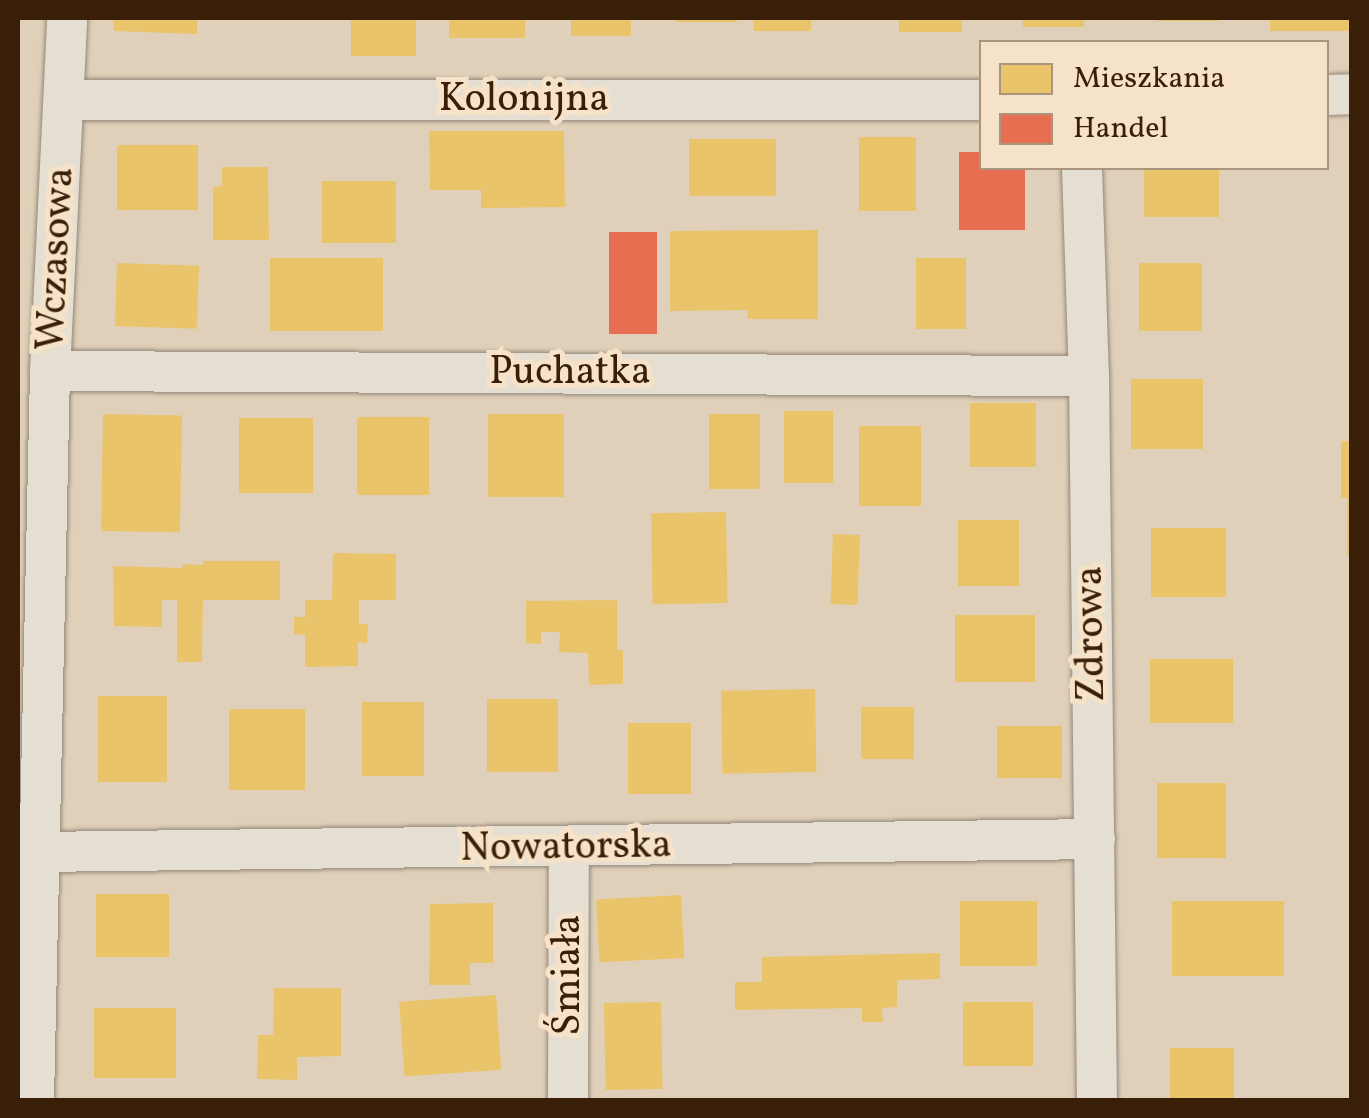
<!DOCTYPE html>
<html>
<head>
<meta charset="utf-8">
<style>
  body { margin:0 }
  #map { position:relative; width:1369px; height:1118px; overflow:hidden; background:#e0d0b9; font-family:Vollkorn,serif }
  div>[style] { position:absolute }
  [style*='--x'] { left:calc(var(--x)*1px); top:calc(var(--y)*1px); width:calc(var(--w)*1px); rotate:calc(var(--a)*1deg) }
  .homes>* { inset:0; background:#e9c46a; transform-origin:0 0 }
  .shops>* { inset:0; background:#e76f51; transform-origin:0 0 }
  .roads { filter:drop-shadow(0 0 2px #938778) drop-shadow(0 0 2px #938778) }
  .minor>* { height:40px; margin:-20px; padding:0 20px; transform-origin:20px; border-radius:20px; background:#e5ded2 }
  span { translate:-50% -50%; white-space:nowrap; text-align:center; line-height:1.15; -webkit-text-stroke:10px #f5e2c8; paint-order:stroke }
  .street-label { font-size:40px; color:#391f08 }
  .frame { position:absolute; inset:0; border:20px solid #391f08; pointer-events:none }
  .legend { position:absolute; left:979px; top:40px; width:350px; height:130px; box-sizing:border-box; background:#f5e2c8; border:2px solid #aa947b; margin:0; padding:12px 18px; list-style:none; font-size:30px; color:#391f08 }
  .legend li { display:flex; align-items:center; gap:20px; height:50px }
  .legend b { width:50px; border:2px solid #aa947b }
</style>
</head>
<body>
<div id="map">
  <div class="homes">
    <i style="clip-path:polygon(114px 18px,197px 18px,197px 34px,114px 31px)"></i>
    <i style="left:351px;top:18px;width:65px;height:38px"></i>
    <i style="left:449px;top:18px;width:76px;height:20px"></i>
    <i style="left:571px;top:18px;width:60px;height:18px"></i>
    <i style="left:675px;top:18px;width:62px;height:4px"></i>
    <i style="left:754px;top:18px;width:57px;height:13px"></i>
    <i style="left:899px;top:18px;width:63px;height:14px"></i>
    <i style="left:1023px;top:18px;width:61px;height:9px"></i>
    <i style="left:1155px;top:18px;width:64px;height:3px"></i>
    <i style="left:1270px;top:18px;width:82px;height:13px"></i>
    <i style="clip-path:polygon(429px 131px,564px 131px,565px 207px,481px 208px,481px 190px,430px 190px)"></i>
    <i style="left:859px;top:137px;width:57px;height:74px"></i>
    <i style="left:776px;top:139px;width:57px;height:87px;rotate:90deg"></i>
    <i style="left:117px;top:145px;width:81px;height:65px"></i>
    <i style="clip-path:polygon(222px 167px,268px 167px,269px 240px,213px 240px,213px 187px,222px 186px)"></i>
    <i style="left:1144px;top:168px;width:75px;height:49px"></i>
    <i style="left:322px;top:181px;width:74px;height:62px"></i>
    <i style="clip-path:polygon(818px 230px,818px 319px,747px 319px,748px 310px,670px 311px,670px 231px)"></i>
    <i style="left:383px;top:258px;width:73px;height:113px;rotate:90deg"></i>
    <i style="left:916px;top:258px;width:50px;height:71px"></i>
    <i style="left:117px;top:263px;width:82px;height:63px;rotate:2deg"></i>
    <i style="left:1139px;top:263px;width:63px;height:68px"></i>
    <i style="left:1131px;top:379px;width:72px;height:70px"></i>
    <i style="left:970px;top:403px;width:66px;height:64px"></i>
    <i style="left:833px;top:411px;width:72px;height:49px;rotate:90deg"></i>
    <i style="left:103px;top:414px;width:79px;height:117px;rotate:1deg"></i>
    <i style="left:564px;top:414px;width:83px;height:76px;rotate:90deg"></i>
    <i style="left:709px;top:414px;width:51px;height:75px"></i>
    <i style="left:357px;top:417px;width:72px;height:78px"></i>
    <i style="left:239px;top:418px;width:74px;height:75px"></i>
    <i style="left:859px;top:426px;width:62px;height:80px"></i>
    <i style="clip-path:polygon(1341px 441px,1352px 441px,1352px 555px,1347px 555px,1347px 498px,1341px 498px)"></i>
    <i style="left:726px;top:512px;width:91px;height:75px;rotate:89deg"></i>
    <i style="left:958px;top:520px;width:61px;height:66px"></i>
    <i style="left:1151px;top:528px;width:75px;height:69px"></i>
    <i style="left:833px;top:534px;width:27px;height:70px;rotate:2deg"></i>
    <i style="clip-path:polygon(333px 553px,396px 554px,396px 600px,359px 600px,359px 624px,368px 624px,367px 643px,358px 642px,358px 666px,305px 667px,305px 635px,294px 634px,294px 617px,305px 617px,305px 600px,332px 600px)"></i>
    <i style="clip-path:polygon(203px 561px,280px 561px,280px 600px,203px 600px,202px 662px,177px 662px,177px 600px,162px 600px,162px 627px,114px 626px,113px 566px,183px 568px,183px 564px,203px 565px)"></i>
    <i style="clip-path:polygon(617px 600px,617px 650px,623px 650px,623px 684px,589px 685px,588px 653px,559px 652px,560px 632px,541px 632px,541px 644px,526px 643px,526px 601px)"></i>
    <i style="left:1035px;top:615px;width:67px;height:80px;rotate:90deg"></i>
    <i style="left:1233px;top:659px;width:64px;height:83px;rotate:90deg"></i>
    <i style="left:815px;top:689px;width:83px;height:94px;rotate:89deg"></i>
    <i style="left:98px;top:696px;width:69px;height:86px"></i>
    <i style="left:487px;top:699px;width:71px;height:73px"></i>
    <i style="left:424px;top:702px;width:74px;height:62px;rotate:90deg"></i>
    <i style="left:914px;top:707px;width:52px;height:53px;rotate:90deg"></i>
    <i style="left:305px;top:709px;width:81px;height:76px;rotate:90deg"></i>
    <i style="left:628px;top:723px;width:63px;height:71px"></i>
    <i style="left:997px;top:726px;width:65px;height:52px"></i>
    <i style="left:1226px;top:783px;width:75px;height:69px;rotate:90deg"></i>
    <i style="left:96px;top:894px;width:73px;height:63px"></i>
    <i style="left:681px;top:895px;width:63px;height:85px;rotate:87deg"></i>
    <i style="left:960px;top:901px;width:77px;height:65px"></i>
    <i style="left:1284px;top:901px;width:75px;height:112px;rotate:90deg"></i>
    <i style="clip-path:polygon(493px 903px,493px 963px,470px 963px,470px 985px,429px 985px,430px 904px)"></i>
    <i style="clip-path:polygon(940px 953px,940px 979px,897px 980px,897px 1007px,882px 1008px,883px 1022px,862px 1022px,862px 1008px,735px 1010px,735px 982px,762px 982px,762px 957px)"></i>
    <i style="clip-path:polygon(274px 988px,341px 988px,341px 1056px,297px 1057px,297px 1080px,257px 1079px,258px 1035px,273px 1035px)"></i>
    <i style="left:496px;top:995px;width:75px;height:97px;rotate:86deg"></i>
    <i style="left:661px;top:1002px;width:87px;height:57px;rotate:89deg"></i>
    <i style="left:1033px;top:1002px;width:64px;height:70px;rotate:90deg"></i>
    <i style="left:94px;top:1008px;width:82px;height:70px"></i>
    <i style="left:1234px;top:1048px;width:52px;height:64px;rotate:90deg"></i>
  </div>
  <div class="shops">
    <i style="clip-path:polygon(959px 152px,982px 152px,982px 168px,1025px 168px,1025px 230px,959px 230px)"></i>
    <i style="left:609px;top:232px;width:48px;height:102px"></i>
  </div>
  <div class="roads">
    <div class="minor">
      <i style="--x:1326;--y:95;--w:26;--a:-2"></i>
      <i style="--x:66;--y:100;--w:916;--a:0"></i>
      <i style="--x:1082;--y:168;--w:208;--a:88.1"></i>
      <i style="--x:1089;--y:376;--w:724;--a:89.37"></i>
      <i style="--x:50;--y:371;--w:1039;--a:0.28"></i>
      <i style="--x:36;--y:852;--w:1059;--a:-0.7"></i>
      <i style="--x:34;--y:1100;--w:729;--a:-88.74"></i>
      <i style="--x:50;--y:371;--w:353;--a:-87.2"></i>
      <i style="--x:568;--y:1100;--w:251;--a:-89.8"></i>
    </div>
  </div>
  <div class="street-label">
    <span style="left:524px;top:100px">Kolonijna</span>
    <span style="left:57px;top:259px;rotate:-87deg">Wczasowa</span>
    <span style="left:570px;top:373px">Puchatka</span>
    <span style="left:1092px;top:634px;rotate:-91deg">Zdrowa</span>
    <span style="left:566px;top:848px;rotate:-1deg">Nowatorska</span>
    <span style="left:569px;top:975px;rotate:-90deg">Śmiała</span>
  </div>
  <div class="frame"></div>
  <ul class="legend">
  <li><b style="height:28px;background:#e9c46a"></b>Mieszkania</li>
  <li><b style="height:28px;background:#e76f51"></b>Handel</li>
  </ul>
</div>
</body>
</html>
